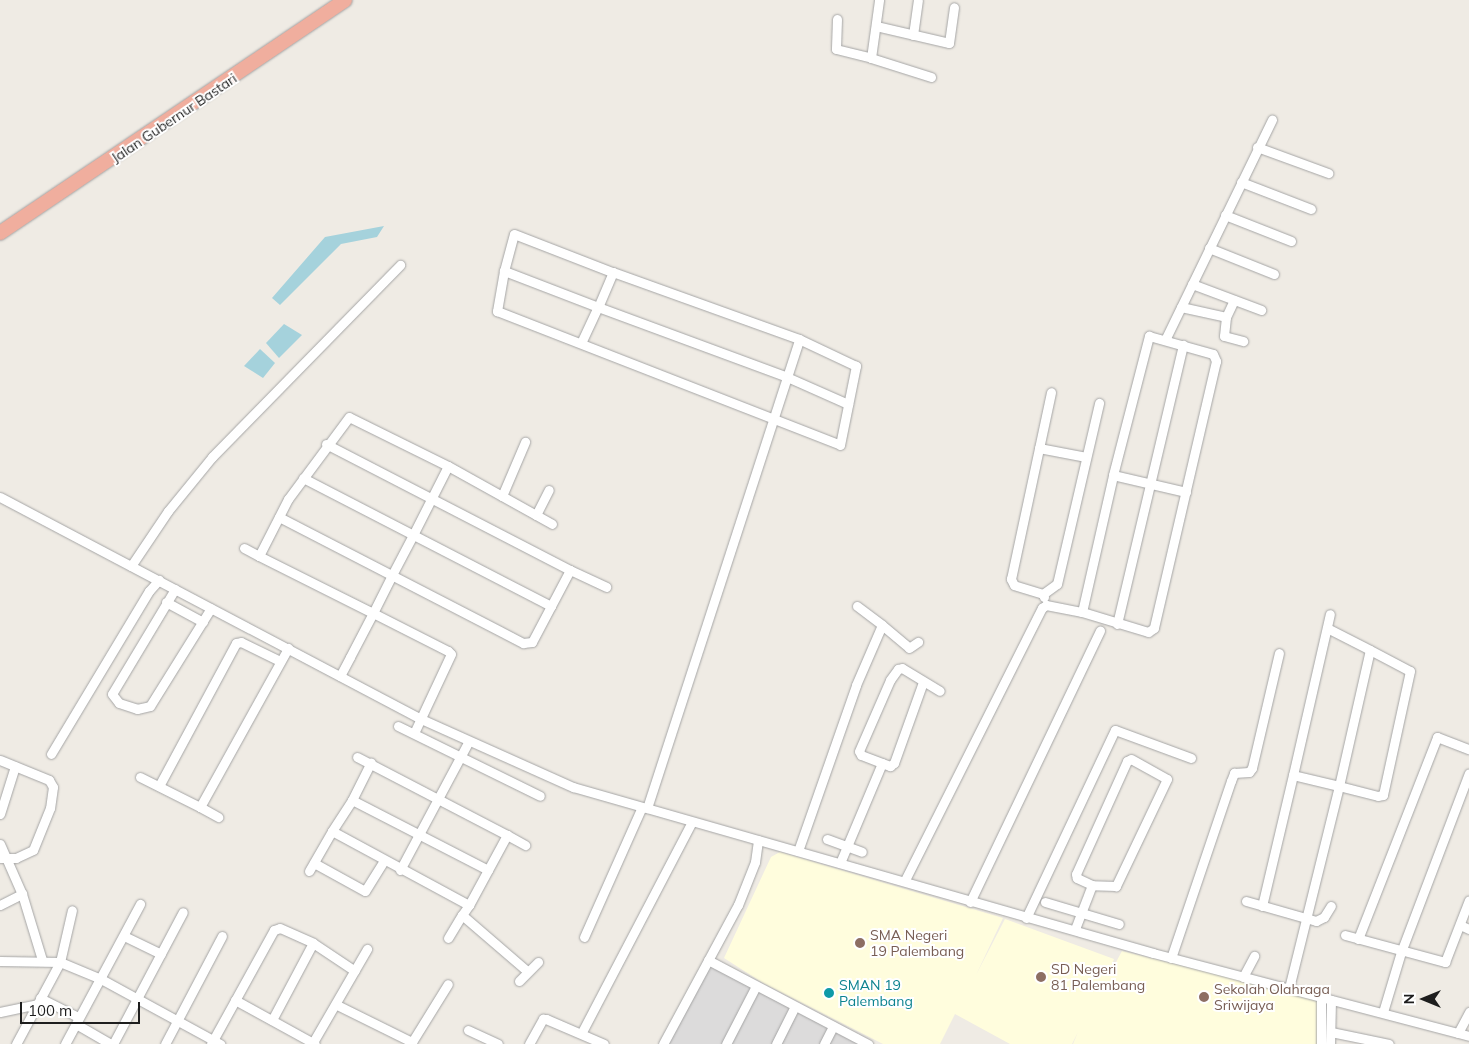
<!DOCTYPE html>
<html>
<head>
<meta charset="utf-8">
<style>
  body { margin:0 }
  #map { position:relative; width:1469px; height:1044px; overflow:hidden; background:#efebe4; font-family:Mulish,sans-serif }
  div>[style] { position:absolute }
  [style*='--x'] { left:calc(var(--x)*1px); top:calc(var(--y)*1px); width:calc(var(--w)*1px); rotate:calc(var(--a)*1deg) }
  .residential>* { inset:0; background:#dcdbdb }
  .education>* { inset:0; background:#fffddd }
  .water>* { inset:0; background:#a5d2dc }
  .roads { filter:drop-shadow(0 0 1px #a5a5a5) drop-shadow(0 0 1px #a5a5a5) }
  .minor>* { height:9px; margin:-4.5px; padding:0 4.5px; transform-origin:4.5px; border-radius:4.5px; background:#fff }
  .trunk>* { height:14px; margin:-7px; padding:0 7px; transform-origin:7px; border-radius:7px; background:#f0ae9e }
  .dots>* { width:14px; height:14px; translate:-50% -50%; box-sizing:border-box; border:2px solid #fff; border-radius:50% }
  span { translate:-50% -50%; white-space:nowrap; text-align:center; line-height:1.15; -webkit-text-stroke:4px #fff; paint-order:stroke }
  .street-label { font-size:14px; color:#1e1e1e }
  .education-label { font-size:14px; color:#785e54 }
  .left { translate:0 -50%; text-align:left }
  .culture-label { font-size:14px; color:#0d838f }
  .north { position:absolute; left:1399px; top:974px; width:50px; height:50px; -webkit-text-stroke:4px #fff; paint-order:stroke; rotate:270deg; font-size:14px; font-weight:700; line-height:20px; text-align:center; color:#1e1e1e }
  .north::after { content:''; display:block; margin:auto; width:18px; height:22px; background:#1e1e1e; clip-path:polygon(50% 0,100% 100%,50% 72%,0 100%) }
  .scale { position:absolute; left:20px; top:1002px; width:120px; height:22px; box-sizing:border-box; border:2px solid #1e1e1e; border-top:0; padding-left:6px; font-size:15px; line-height:18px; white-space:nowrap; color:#1e1e1e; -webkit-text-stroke:4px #fff; paint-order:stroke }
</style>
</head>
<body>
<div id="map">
  <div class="residential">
    <i style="clip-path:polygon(710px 964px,865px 1044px,668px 1044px)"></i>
  </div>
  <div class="education">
    <i style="clip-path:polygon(780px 852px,1003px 918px,976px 975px,1005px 919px,1114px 959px,1108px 977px,1122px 951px,1317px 999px,1318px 1044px,1073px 1044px,1078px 1032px,1072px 1044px,1010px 1044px,955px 1014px,940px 1044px,883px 1044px,763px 983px,724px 958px,771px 857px)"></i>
  </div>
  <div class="water">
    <i style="clip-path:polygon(384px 226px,377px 237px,341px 244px,280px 305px,272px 298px,325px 237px)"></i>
    <i style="clip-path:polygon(284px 324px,302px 335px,279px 358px,266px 343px)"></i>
    <i style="clip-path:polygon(260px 349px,275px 363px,263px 378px,244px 366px)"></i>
  </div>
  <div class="roads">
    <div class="minor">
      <i style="--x:837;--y:19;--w:30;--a:92"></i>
      <i style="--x:836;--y:49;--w:36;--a:14"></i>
      <i style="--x:871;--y:58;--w:59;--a:-82.1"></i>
      <i style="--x:876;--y:26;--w:75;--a:13.1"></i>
      <i style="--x:949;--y:43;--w:36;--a:-82"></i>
      <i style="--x:913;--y:35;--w:35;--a:-82"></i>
      <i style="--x:871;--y:58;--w:63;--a:17.6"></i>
      <i style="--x:1257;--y:147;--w:76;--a:20.1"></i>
      <i style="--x:1241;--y:182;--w:75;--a:21.1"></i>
      <i style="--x:1225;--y:215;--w:71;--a:21.5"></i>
      <i style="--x:1209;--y:248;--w:70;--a:21.8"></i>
      <i style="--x:504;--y:271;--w:38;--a:-75"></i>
      <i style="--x:514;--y:234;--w:105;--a:21.2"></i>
      <i style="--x:1192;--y:284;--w:74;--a:20.6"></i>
      <i style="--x:1234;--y:300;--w:19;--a:115"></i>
      <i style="--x:1226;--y:317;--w:19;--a:96"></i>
      <i style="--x:1224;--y:336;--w:20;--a:15"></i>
      <i style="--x:1181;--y:307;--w:46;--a:12.5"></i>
      <i style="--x:1165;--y:340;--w:245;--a:-64.1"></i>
      <i style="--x:581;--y:343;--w:40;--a:-65"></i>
      <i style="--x:598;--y:307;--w:101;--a:-159"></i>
      <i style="--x:504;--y:271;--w:41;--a:99.9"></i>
      <i style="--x:497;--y:311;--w:368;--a:21.3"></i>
      <i style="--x:840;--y:445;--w:81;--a:-78.6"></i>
      <i style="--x:856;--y:366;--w:63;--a:-154.7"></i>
      <i style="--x:799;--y:339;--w:198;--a:-160.2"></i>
      <i style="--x:613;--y:272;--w:38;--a:113"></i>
      <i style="--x:598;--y:307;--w:202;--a:20.3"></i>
      <i style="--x:787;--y:377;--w:67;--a:23.9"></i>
      <i style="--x:326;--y:444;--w:275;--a:27.3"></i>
      <i style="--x:570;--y:570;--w:41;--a:117.8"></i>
      <i style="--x:1039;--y:448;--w:48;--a:10.8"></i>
      <i style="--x:448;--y:466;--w:119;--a:29.1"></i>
      <i style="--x:1113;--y:475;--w:75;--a:13.1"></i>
      <i style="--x:502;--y:496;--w:59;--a:-66.9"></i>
      <i style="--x:0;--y:497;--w:476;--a:27.8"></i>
      <i style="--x:421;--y:719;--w:167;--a:24.1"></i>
      <i style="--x:573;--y:787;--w:603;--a:15.97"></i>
      <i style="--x:1153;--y:953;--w:327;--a:14.7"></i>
      <i style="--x:536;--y:515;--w:28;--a:-63"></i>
      <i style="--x:279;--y:517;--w:275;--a:27.3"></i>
      <i style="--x:523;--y:643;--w:9;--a:-6"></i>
      <i style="--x:532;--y:642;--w:41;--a:-62.2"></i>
      <i style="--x:551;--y:606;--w:279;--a:-152.7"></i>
      <i style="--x:244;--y:548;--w:17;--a:28"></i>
      <i style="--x:131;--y:566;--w:66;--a:-56.1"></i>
      <i style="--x:168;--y:511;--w:70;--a:-50.8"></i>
      <i style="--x:212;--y:457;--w:269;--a:-45.6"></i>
      <i style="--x:570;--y:570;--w:40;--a:25"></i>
      <i style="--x:175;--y:589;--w:122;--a:121"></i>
      <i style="--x:112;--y:694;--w:11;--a:52"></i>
      <i style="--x:119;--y:703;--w:19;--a:18"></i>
      <i style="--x:137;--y:709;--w:13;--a:-13"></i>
      <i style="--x:150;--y:706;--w:115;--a:-58.1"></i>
      <i style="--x:1043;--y:594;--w:30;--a:-163"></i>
      <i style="--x:1014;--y:585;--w:7;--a:-117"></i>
      <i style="--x:1011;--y:579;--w:191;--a:-77.9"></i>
      <i style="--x:1044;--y:597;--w:3;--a:-108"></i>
      <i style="--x:1043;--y:594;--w:17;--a:-36"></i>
      <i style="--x:1057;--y:584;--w:186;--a:-76.9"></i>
      <i style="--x:166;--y:602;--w:42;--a:28.4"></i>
      <i style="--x:857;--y:606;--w:31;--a:37"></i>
      <i style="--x:1117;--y:624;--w:287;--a:-76.7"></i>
      <i style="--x:1327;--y:628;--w:48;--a:27.1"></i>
      <i style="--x:1370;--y:650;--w:45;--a:27.7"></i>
      <i style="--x:1410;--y:671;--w:127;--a:102.3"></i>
      <i style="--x:1383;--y:795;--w:5;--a:169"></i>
      <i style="--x:1378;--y:796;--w:40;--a:-165.6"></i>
      <i style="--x:1339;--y:786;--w:139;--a:-77.2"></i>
      <i style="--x:340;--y:676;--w:21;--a:-62"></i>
      <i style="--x:350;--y:657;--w:50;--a:-62.4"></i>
      <i style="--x:373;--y:613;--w:42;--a:-63.4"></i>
      <i style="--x:392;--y:575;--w:45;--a:-62.3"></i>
      <i style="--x:413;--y:535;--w:77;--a:-63.1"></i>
      <i style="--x:448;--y:466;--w:110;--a:-153.7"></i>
      <i style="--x:349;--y:417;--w:102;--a:126.6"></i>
      <i style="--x:288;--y:499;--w:64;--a:117"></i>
      <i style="--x:259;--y:556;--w:127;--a:26.6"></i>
      <i style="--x:373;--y:613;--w:84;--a:26.9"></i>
      <i style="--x:448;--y:651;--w:4;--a:45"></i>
      <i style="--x:451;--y:654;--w:87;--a:115.1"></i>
      <i style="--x:398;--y:726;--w:158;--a:26.2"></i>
      <i style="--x:51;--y:754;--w:190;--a:-59"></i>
      <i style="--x:149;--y:591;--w:15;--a:-48"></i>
      <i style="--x:0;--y:760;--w:53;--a:22.2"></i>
      <i style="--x:49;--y:780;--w:8;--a:60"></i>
      <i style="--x:53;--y:787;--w:21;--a:98"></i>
      <i style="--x:50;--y:808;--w:45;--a:112"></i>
      <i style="--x:33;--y:850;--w:19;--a:155"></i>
      <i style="--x:16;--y:858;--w:16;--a:180"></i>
      <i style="--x:882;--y:763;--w:9;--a:21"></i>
      <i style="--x:890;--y:766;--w:5;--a:-37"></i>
      <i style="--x:894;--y:763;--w:86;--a:-70.3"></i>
      <i style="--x:140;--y:777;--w:67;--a:26.6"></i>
      <i style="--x:200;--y:807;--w:182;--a:-61"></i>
      <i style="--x:159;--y:786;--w:162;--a:-61.7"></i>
      <i style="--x:236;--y:643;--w:5;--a:-11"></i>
      <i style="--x:241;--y:642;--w:43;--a:26"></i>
      <i style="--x:352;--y:800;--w:42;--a:-63.4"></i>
      <i style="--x:200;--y:807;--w:21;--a:29"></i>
      <i style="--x:647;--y:808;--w:493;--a:-72"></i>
      <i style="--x:0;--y:814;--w:50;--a:-72.6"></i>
      <i style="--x:332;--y:831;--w:37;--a:-57"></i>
      <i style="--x:352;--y:800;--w:153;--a:27.2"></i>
      <i style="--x:507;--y:835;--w:21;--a:29"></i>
      <i style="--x:827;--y:839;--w:37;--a:20"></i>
      <i style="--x:0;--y:844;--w:55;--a:66.3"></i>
      <i style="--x:798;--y:851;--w:176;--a:-70.7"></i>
      <i style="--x:856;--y:685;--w:65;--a:-66.6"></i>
      <i style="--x:882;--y:625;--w:35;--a:40"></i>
      <i style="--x:909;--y:648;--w:11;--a:-34"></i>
      <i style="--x:314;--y:863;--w:58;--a:28.8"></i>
      <i style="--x:365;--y:891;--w:36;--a:-58"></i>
      <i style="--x:840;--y:863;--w:108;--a:-67.2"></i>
      <i style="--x:882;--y:763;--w:22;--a:-159"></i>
      <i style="--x:861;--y:755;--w:4;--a:-117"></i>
      <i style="--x:859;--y:751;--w:77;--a:-66.4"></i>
      <i style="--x:890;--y:680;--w:14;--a:-54"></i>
      <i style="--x:898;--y:669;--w:4;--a:-14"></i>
      <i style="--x:902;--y:668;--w:44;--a:31.2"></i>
      <i style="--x:400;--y:870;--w:146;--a:-61.9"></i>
      <i style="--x:309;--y:871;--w:46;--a:-60.1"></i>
      <i style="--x:332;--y:831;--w:156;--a:28.4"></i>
      <i style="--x:469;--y:905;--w:80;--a:-61.5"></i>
      <i style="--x:507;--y:835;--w:169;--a:-152.5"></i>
      <i style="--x:905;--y:880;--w:305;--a:-63.3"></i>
      <i style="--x:1042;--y:608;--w:5;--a:-37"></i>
      <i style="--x:1046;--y:605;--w:37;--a:11"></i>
      <i style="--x:1082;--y:612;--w:140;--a:-77.2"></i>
      <i style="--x:1113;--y:475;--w:144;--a:-75.5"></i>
      <i style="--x:1149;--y:336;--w:66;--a:15.7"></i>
      <i style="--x:1213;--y:354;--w:8;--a:67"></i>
      <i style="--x:1216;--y:361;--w:274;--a:103.1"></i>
      <i style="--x:1154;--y:628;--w:7;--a:146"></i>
      <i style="--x:1148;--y:632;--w:69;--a:-163.1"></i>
      <i style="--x:1246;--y:901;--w:73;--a:15.9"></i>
      <i style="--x:1316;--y:921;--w:9;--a:-27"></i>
      <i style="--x:1324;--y:917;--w:13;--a:-58"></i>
      <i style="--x:970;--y:902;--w:301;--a:-64.4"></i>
      <i style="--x:1045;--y:902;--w:77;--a:16.6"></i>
      <i style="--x:0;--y:905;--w:25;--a:-27"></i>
      <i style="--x:22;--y:894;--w:69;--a:73.1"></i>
      <i style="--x:469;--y:905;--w:12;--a:125"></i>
      <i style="--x:462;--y:915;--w:86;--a:40.7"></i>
      <i style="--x:1262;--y:906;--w:135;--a:-76.7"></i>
      <i style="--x:1026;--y:918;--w:208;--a:-64.7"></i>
      <i style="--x:1115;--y:730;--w:81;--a:20.2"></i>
      <i style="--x:1460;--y:925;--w:10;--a:24"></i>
      <i style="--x:1075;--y:929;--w:47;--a:-68.9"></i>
      <i style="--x:1092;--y:885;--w:17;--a:-155"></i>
      <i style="--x:1077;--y:878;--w:4;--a:-104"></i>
      <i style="--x:1076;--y:874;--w:124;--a:-65.7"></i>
      <i style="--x:1127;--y:761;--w:4;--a:-27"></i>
      <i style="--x:1131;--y:759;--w:41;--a:29.1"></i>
      <i style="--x:1167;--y:779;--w:119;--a:115.5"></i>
      <i style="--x:1116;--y:886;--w:24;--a:-178"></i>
      <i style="--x:1345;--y:935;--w:104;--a:15.1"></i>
      <i style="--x:1445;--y:962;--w:66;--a:-68.8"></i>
      <i style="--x:124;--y:936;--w:41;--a:25.9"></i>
      <i style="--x:584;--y:937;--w:142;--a:-66"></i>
      <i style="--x:448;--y:938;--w:27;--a:-59"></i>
      <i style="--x:1358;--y:939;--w:217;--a:-68.6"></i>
      <i style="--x:1437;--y:737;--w:34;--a:21"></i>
      <i style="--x:1171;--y:958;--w:187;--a:-71.3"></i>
      <i style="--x:1231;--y:781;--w:9;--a:-69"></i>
      <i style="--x:1234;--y:773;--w:15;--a:-4"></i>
      <i style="--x:1249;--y:772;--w:5;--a:-53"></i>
      <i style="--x:1252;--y:768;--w:118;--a:-76.8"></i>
      <i style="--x:708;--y:960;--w:181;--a:27.7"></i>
      <i style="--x:0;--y:961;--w:60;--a:1"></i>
      <i style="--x:60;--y:962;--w:44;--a:22.5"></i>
      <i style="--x:101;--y:979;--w:136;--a:28.6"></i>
      <i style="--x:1243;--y:977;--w:24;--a:-62"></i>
      <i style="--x:519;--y:981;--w:27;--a:-45"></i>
      <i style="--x:1289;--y:988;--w:208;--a:-76.1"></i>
      <i style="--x:1339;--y:786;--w:47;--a:-166.6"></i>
      <i style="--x:1293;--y:775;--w:165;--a:-77.1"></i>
      <i style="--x:40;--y:998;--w:42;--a:26.6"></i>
      <i style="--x:235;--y:1000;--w:91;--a:28.8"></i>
      <i style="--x:337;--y:1005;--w:84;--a:26.3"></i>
      <i style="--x:412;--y:1042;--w:68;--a:-58.2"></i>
      <i style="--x:0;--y:1012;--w:38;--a:-12"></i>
      <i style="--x:1383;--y:1012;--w:63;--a:-73.3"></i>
      <i style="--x:1401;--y:952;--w:191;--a:-69.2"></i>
      <i style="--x:272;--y:1020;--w:87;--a:-62"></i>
      <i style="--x:76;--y:1024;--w:39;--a:30"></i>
      <i style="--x:468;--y:1030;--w:33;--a:25"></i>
      <i style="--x:582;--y:1032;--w:237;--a:-62.4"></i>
      <i style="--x:1331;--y:1032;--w:59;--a:11.7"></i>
      <i style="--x:1458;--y:1033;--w:24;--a:-62"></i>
      <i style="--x:16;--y:1044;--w:93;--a:-61.8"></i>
      <i style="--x:60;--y:962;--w:53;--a:-77"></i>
      <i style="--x:65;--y:1044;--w:159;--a:-61.8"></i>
      <i style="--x:113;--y:1044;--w:149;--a:-62.1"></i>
      <i style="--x:165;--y:1044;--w:122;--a:-62.2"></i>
      <i style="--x:211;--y:1044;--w:130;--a:-61.1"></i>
      <i style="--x:274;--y:930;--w:6;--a:-18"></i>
      <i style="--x:280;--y:928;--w:36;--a:24"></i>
      <i style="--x:313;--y:943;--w:50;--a:33.7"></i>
      <i style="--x:312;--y:1044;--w:110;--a:-59.9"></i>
      <i style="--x:529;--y:1044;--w:29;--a:-61"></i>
      <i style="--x:543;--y:1019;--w:3;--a:0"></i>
      <i style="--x:546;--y:1019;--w:63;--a:23.3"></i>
      <i style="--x:663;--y:1044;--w:158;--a:-61.7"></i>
      <i style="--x:738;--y:905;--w:46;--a:-68.4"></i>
      <i style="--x:755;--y:862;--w:22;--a:-82"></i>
      <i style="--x:726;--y:1044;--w:65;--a:-62.7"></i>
      <i style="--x:776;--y:1044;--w:42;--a:-63.4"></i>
      <i style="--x:824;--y:1044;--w:20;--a:-63"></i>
      <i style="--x:1321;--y:1044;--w:47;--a:-90"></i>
      <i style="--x:1330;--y:1044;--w:44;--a:-88.7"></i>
    </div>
    <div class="trunk">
      <i style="--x:0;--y:233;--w:416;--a:-34"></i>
    </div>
  </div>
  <div class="dots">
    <i style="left:860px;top:943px;background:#8d6e63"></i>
    <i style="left:1041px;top:977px;background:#8d6e63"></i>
    <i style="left:829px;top:993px;background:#0f9aa8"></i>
    <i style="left:1204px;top:997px;background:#8d6e63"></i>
  </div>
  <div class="street-label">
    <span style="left:174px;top:118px;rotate:-34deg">Jalan Gubernur Bastari</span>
  </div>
  <div class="education-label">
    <span class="left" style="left:870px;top:943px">SMA Negeri<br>19 Palembang</span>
    <span class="left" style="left:1051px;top:977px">SD Negeri<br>81 Palembang</span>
    <span class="left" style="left:1214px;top:997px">Sekolah Olahraga<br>Sriwijaya</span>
  </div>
  <div class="culture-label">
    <span class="left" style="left:839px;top:993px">SMAN 19<br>Palembang</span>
  </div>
  <div class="north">N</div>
  <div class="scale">100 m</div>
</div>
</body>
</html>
